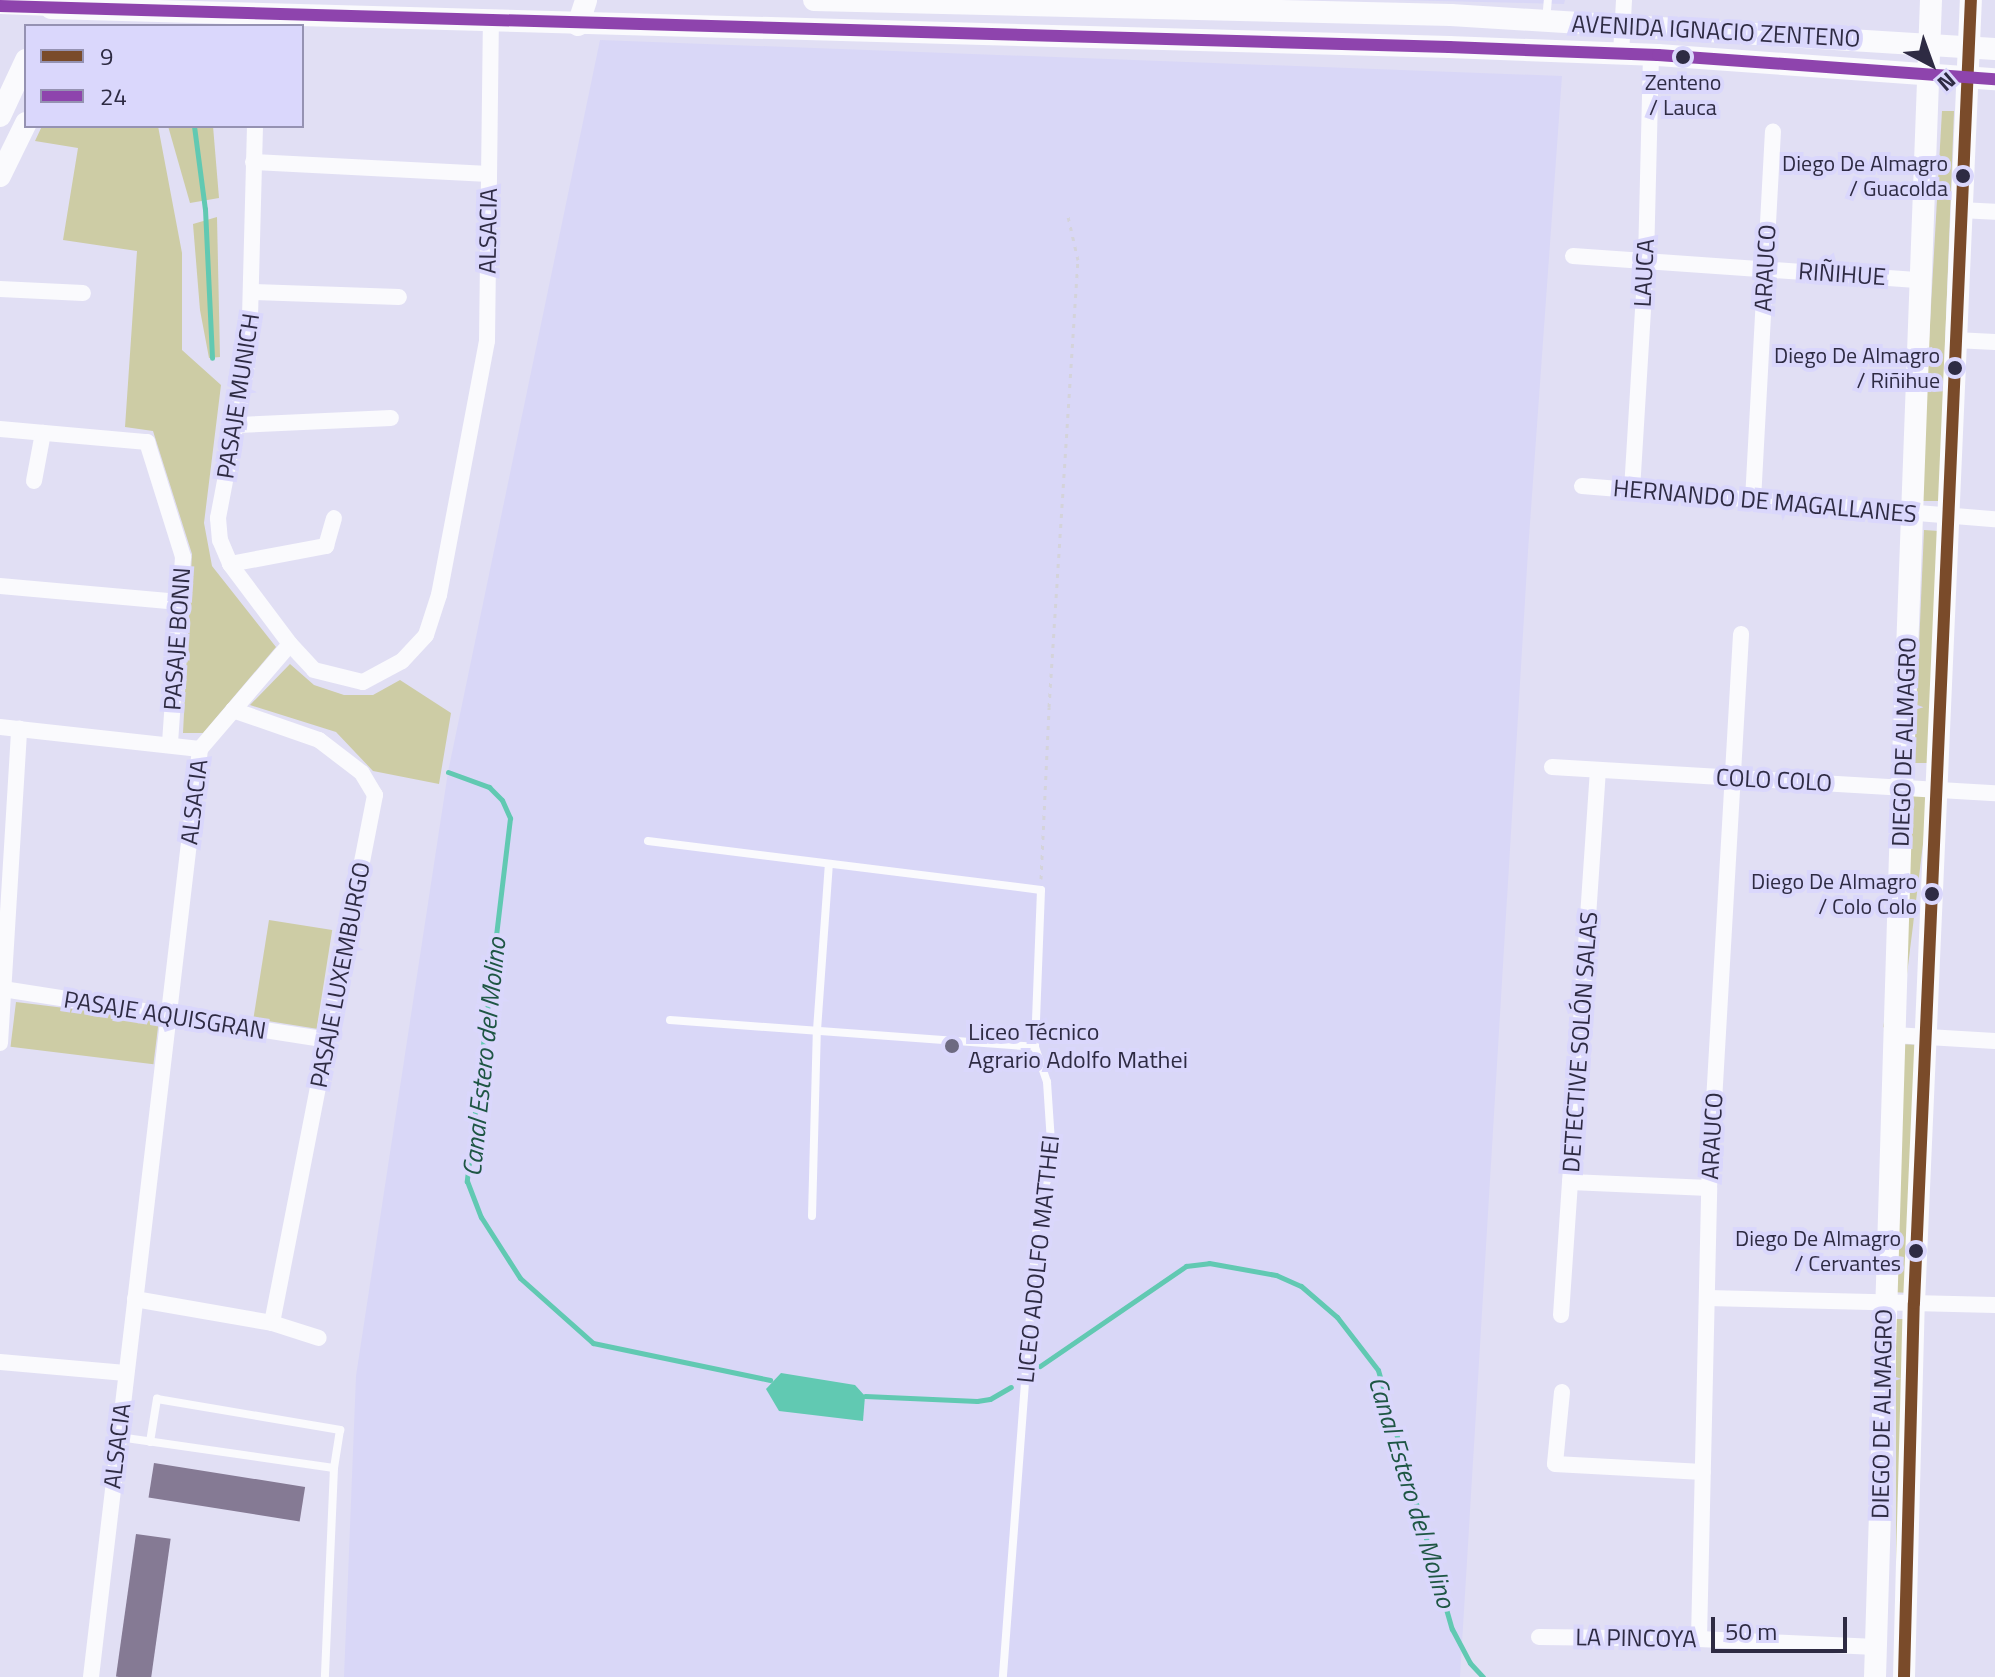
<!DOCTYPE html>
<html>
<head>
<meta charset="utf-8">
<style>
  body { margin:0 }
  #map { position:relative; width:1995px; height:1677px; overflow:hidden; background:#e1dff4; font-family:"Titillium Web",sans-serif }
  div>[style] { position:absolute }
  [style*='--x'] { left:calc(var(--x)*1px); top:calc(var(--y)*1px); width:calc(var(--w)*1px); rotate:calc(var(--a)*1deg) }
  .built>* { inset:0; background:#d9d7f7 }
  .green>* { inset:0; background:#cdcca5; transform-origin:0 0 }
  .water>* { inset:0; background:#61c9b2 }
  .stream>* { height:5px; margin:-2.5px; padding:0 2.5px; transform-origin:2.5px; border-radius:2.5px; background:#61c9b2 }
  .building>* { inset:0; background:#857a94; transform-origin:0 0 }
  .path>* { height:3px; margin-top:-1.5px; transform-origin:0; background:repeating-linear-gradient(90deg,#d4d3da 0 4px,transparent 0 10px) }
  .lane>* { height:8px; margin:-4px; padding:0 4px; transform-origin:4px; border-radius:4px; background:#fafafd }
  .street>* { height:16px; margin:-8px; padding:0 8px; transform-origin:8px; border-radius:8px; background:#fafafd }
  .secondary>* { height:22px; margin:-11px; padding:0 11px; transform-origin:11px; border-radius:11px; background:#fafafd }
  .bus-1>* { height:12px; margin:-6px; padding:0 6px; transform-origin:6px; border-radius:6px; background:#7a4b2a }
  .bus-2>* { height:12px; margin:-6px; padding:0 6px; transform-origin:6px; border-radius:6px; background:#8e44ad }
  .dots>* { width:22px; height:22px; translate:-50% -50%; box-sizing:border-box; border:4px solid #dad7fc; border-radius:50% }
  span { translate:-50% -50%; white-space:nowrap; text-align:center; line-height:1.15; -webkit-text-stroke:8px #dad7fc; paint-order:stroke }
  .bus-label { font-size:22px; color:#2e2b43 }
  .right { translate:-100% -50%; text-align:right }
  .street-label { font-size:24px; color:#2e2b43 }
  .poi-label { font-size:24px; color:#2e2b43 }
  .left { translate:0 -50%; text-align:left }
  .water-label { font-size:26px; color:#1e5644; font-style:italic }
  .legend { position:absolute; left:24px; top:24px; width:280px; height:104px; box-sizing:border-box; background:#dad7fc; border:2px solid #9592b2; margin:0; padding:10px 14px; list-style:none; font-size:24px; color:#2e2b43 }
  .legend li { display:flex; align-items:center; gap:16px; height:40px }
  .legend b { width:40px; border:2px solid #9592b2 }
  .north { position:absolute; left:1891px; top:24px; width:80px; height:80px; -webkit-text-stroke:6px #dad7fc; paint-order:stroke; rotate:139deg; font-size:22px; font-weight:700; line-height:32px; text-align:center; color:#2e2b43 }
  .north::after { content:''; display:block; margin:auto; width:28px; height:36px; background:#2e2b43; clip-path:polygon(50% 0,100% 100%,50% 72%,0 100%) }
  .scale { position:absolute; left:1711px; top:1617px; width:136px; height:36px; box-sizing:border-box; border:4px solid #2e2b43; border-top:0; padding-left:10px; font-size:24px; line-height:28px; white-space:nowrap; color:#2e2b43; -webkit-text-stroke:6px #dad7fc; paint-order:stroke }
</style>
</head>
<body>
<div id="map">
  <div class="built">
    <i style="clip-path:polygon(1394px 0,1565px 0,1564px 4px)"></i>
    <i style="clip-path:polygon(600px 40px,1562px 76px,1528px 551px,1460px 1677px,344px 1677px,356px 1376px,448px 772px)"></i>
  </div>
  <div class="green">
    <i style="clip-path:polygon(1942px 111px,1954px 111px,1939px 501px,1920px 501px)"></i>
    <i style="clip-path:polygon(42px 126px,158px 126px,182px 253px,182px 350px,221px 385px,204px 523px,212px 566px,276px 647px,203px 733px,183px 733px,192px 554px,153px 431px,125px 427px,137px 251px,63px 240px,78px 148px,35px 141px)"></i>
    <i style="clip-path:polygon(168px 126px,213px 126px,219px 198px,190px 203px)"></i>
    <i style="clip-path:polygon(217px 217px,220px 357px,209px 358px,200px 310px,193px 224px)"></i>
    <i style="clip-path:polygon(1924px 530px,1939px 531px,1932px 763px,1914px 763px)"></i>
    <i style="clip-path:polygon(290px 664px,314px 685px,344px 695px,373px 695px,400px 680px,451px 713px,439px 784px,373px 771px,336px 732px,250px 705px)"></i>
    <i style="left:1912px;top:794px;width:17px;height:235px;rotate:7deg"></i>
    <i style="left:269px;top:920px;width:64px;height:100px;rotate:9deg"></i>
    <i style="left:16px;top:1002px;width:144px;height:45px;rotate:7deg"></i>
    <i style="left:1919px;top:1045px;width:248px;height:15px;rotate:93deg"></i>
    <i style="left:1896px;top:1319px;width:10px;height:358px"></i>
  </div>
  <div class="water">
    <i style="clip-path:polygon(781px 1373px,855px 1385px,865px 1396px,863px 1421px,779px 1411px,766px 1389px)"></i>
  </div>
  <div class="stream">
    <i style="--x:194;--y:126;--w:84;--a:82.5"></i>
    <i style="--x:205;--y:209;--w:149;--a:87.3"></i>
    <i style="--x:448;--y:772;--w:44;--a:20.1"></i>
    <i style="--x:489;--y:787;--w:18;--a:45"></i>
    <i style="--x:502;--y:800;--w:20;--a:66"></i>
    <i style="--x:510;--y:818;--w:366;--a:96.8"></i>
    <i style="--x:467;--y:1181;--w:39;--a:69"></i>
    <i style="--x:481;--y:1217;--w:72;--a:57.4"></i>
    <i style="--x:520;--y:1278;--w:98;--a:41.7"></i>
    <i style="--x:593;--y:1343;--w:181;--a:11.8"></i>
    <i style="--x:1040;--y:1366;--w:177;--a:-34.4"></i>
    <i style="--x:1186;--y:1266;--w:23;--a:-7"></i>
    <i style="--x:1209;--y:1263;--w:68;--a:10.2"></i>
    <i style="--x:1276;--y:1275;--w:27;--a:24"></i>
    <i style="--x:1301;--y:1286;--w:48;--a:40.7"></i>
    <i style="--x:1337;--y:1317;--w:67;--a:52.3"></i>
    <i style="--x:1378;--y:1370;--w:269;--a:74.1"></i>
    <i style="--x:1452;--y:1629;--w:38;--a:62"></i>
    <i style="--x:1470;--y:1663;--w:19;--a:47"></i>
    <i style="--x:865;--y:1396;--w:112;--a:2.6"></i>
    <i style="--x:977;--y:1401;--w:13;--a:-9"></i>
    <i style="--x:990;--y:1399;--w:24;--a:-30"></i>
  </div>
  <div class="building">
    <i style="left:154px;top:1463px;width:153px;height:35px;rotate:9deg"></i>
    <i style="left:136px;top:1534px;width:35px;height:144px;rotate:8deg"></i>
  </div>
  <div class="path">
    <i style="--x:1041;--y:879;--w:172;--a:-87.3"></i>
    <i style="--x:1049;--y:707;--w:448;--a:-86.3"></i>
    <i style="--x:1078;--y:260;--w:49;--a:-102.9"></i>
  </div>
  <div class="lane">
    <i style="--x:1546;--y:21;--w:21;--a:-85"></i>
    <i style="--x:648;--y:841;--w:396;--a:7.1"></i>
    <i style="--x:1041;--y:890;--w:157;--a:92.2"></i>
    <i style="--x:1035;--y:1047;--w:37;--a:71"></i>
    <i style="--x:1047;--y:1082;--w:76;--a:86.2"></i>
    <i style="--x:1052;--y:1158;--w:67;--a:103"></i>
    <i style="--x:1037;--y:1223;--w:455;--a:94.3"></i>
    <i style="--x:670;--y:1020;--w:366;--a:4.2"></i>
    <i style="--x:812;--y:1216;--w:186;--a:-88.5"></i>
    <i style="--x:817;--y:1030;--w:166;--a:-85.9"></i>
    <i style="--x:119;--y:1437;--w:217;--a:8.2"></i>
    <i style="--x:334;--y:1468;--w:209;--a:92.5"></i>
    <i style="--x:150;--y:1442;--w:44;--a:-80.8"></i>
    <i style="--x:157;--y:1399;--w:186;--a:9.6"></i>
    <i style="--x:340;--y:1430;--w:38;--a:99"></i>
  </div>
  <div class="street">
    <i style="--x:0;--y:6;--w:51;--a:2.2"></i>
    <i style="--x:1621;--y:54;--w:54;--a:-86.8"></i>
    <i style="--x:255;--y:126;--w:228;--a:91.5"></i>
    <i style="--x:249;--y:354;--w:167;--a:100.7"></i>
    <i style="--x:218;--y:518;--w:22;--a:85"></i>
    <i style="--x:220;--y:540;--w:26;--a:67"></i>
    <i style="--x:230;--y:564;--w:100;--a:53.1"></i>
    <i style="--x:253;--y:162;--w:236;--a:2.9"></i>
    <i style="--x:1960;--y:210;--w:35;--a:3"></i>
    <i style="--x:1573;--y:256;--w:348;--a:4"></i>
    <i style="--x:0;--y:289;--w:83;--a:2.8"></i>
    <i style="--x:253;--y:292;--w:146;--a:2"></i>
    <i style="--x:1955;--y:340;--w:40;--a:2.9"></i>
    <i style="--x:237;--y:425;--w:154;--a:-2.6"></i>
    <i style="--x:0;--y:429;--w:148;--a:5.1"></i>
    <i style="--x:147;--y:442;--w:121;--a:72.6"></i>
    <i style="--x:183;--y:557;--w:188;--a:94"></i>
    <i style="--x:34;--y:481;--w:49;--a:-79.4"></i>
    <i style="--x:1582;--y:486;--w:414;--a:4.6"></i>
    <i style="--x:1632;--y:490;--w:230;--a:-86.5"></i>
    <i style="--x:1646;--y:260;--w:206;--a:-88.6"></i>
    <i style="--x:1753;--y:500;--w:369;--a:-86.9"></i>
    <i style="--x:230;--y:564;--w:98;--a:-10.6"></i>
    <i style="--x:326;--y:546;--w:29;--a:-74"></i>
    <i style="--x:0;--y:586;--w:180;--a:5.1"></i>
    <i style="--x:0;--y:727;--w:201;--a:6.3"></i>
    <i style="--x:1552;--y:767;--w:444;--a:3.4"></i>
    <i style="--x:3;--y:989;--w:328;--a:8.9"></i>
    <i style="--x:1894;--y:1035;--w:101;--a:3.4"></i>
    <i style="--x:0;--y:1043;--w:315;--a:-86.5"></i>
    <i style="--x:1570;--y:1182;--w:139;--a:2.5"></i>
    <i style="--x:1707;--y:1298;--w:288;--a:1.4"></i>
    <i style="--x:135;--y:1299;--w:139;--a:9.9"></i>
    <i style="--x:272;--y:1323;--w:538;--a:-78.96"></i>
    <i style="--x:375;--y:795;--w:26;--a:-121"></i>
    <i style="--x:362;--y:773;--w:54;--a:-142.5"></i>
    <i style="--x:319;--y:740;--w:91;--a:-160.8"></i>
    <i style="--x:1561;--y:1315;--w:546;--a:-86.12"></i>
    <i style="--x:272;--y:1323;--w:49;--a:17.7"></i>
    <i style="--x:0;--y:1362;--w:126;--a:5"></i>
    <i style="--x:1562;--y:1392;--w:72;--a:95.6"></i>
    <i style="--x:1555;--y:1464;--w:148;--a:3.1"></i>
    <i style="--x:1539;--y:1637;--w:160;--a:0.7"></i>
    <i style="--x:1699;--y:1639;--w:177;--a:2.6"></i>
    <i style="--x:1699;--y:1639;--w:451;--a:-88.7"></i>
    <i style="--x:1709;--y:1188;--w:555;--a:-86.69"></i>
    <i style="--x:91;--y:1677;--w:934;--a:-83.3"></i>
    <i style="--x:200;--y:749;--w:138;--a:-49.4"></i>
    <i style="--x:290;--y:644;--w:35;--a:47"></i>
    <i style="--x:314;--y:670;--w:50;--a:13.8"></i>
    <i style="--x:363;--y:682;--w:44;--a:-28.3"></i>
    <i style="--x:402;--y:661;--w:35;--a:-47"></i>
    <i style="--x:426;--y:635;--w:42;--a:-72"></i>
    <i style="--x:439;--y:595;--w:258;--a:-79.3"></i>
    <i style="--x:487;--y:341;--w:319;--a:-89.3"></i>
  </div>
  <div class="secondary">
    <i style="--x:814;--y:0;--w:637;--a:1.35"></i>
    <i style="--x:1451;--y:15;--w:545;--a:3.58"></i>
    <i style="--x:51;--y:8;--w:1399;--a:1.6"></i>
    <i style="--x:1449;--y:47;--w:209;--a:2.2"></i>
    <i style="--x:1658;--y:55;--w:338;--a:4.1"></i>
    <i style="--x:578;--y:25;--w:26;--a:-72"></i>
    <i style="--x:0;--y:116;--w:62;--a:-65.1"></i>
    <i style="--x:0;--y:176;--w:59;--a:-63.9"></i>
    <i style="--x:1875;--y:1677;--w:890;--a:-88.26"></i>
    <i style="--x:1902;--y:787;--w:788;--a:-87.89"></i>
    <i style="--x:1904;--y:1677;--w:374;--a:-88.5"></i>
    <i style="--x:1914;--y:1303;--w:1304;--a:-87.5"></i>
  </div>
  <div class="bus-1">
    <i style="--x:1904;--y:1677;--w:374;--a:-88.5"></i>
    <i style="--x:1914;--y:1303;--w:1304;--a:-87.5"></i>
  </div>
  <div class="bus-2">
    <i style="--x:0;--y:6;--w:1450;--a:1.62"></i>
    <i style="--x:1449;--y:47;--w:209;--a:2.2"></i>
    <i style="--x:1658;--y:55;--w:338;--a:4.1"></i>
  </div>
  <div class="dots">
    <i style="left:1683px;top:57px;background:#2e2b43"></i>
    <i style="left:1963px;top:176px;background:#2e2b43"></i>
    <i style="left:1955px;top:368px;background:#2e2b43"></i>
    <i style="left:1932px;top:894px;background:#2e2b43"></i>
    <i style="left:952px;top:1046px;background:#6d6a81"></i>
    <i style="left:1916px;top:1251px;background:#2e2b43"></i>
  </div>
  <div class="bus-label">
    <span style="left:1683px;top:95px">Zenteno<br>/ Lauca</span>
    <span class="right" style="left:1948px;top:176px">Diego De Almagro<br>/ Guacolda</span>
    <span class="right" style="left:1940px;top:368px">Diego De Almagro<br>/ Riñihue</span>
    <span class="right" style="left:1917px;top:894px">Diego De Almagro<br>/ Colo Colo</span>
    <span class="right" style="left:1901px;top:1251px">Diego De Almagro<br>/ Cervantes</span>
  </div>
  <div class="street-label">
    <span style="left:1716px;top:31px;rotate:3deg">AVENIDA IGNACIO ZENTENO</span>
    <span style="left:488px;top:231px;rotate:-89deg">ALSACIA</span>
    <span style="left:1765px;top:268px;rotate:-87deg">ARAUCO</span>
    <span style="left:1644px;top:273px;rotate:-87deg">LAUCA</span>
    <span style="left:1842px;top:274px;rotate:4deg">RIÑIHUE</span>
    <span style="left:238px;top:396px;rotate:-81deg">PASAJE MUNICH</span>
    <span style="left:1765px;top:501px;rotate:5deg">HERNANDO DE MAGALLANES</span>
    <span style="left:177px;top:639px;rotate:-86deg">PASAJE BONN</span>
    <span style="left:1904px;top:742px;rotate:-88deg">DIEGO DE ALMAGRO</span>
    <span style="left:1774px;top:780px;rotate:3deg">COLO COLO</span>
    <span style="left:194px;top:802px;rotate:-83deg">ALSACIA</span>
    <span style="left:340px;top:975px;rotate:-79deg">PASAJE LUXEMBURGO</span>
    <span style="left:165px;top:1015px;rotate:9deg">PASAJE AQUISGRAN</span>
    <span style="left:1580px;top:1042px;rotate:-86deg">DETECTIVE SOLÓN SALAS</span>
    <span style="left:1712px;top:1136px;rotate:-87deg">ARAUCO</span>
    <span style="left:1038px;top:1259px;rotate:-84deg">LICEO ADOLFO MATTHEI</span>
    <span style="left:1882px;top:1414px;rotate:-89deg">DIEGO DE ALMAGRO</span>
    <span style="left:117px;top:1446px;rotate:-83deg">ALSACIA</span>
    <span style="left:1636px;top:1638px;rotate:1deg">LA PINCOYA</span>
  </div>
  <div class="poi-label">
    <span class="left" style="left:968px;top:1046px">Liceo Técnico<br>Agrario Adolfo Mathei</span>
  </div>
  <div class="water-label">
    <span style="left:484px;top:1057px;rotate:-84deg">Canal Estero del Molino</span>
    <span style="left:1412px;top:1492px;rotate:73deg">Canal Estero del Molino</span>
  </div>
  <ul class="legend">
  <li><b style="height:10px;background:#7a4b2a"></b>9</li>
  <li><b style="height:10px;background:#8e44ad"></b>24</li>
  </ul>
  <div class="north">N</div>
  <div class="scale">50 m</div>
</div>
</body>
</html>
